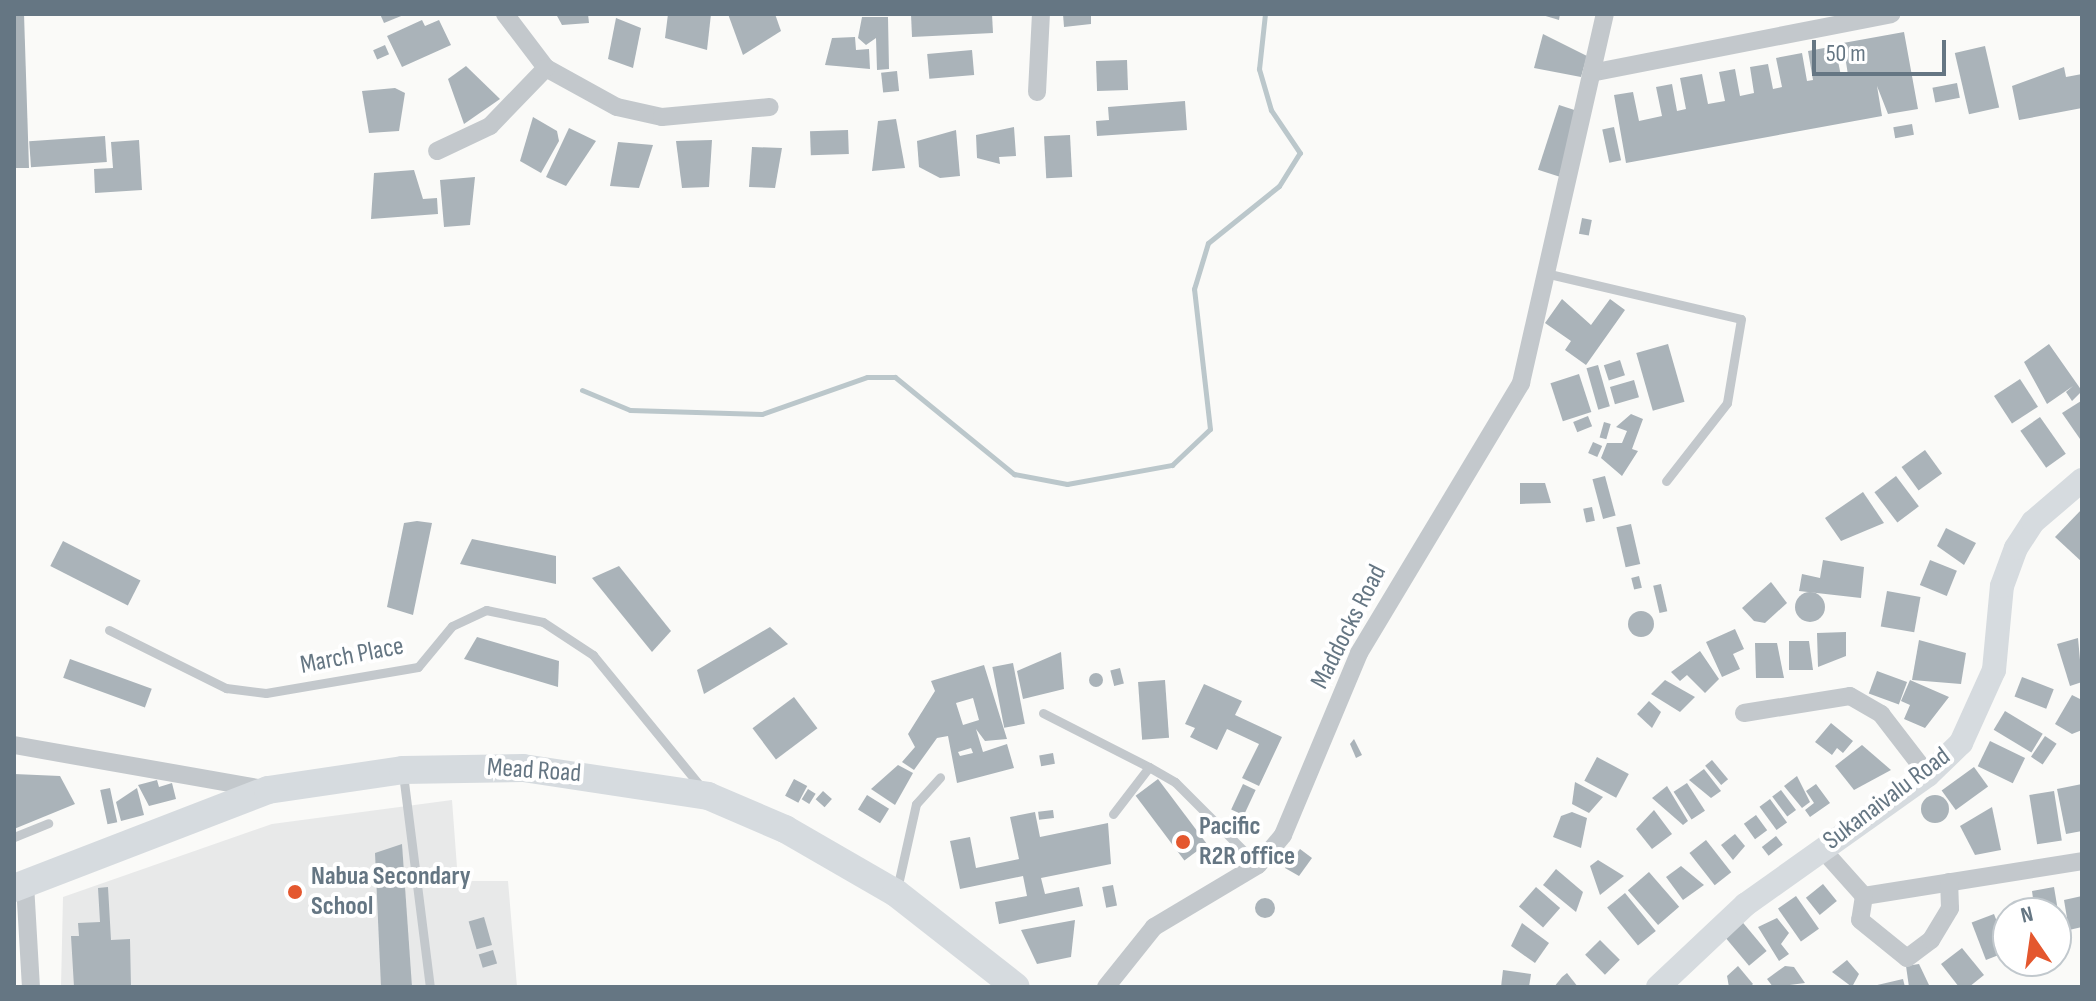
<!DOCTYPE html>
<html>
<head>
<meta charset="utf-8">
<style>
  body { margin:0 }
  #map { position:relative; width:2096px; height:1001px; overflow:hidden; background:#fafaf8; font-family:"Sofia Sans Condensed",sans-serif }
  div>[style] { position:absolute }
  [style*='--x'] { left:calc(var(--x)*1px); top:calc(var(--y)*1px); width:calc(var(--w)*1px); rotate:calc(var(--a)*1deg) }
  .built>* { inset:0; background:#e8e9e9 }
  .stream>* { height:5px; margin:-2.5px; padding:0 2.5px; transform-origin:2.5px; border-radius:2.5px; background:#bbc7cb }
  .building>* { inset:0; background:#aab3b9; transform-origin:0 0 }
  .round { border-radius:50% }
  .lane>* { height:9px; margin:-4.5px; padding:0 4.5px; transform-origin:4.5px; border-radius:4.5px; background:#c3c8cc }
  .street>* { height:18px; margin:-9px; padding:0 9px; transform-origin:9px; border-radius:9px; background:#c3c8cc }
  .secondary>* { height:24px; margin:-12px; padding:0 12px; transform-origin:12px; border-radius:12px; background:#d6dbdf }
  .primary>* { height:28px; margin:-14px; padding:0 14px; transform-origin:14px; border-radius:14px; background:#d6dbdf }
  .dots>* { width:22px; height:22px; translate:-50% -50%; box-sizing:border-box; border:4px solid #fff; border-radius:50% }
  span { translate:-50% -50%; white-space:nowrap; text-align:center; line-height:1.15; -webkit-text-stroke:8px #fff; paint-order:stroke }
  .street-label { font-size:26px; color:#657683 }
  .poi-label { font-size:26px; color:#657683; font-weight:700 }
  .left { translate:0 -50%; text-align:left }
  .frame { position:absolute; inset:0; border:16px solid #657683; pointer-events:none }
  .north { position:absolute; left:1992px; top:897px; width:80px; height:80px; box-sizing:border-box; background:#fff; border:2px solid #c1c8cd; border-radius:50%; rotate:347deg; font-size:22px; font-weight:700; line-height:32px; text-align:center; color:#657683 }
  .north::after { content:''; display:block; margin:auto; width:28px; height:36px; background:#e4572e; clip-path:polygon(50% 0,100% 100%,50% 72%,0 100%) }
  .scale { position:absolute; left:1812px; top:40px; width:134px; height:36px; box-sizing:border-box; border:4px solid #657683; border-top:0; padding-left:10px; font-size:24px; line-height:28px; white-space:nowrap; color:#657683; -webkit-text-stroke:6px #fff; paint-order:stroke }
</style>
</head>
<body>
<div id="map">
  <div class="built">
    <i style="clip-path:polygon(452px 800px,458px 881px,508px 881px,517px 987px,61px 987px,63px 897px,272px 824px)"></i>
  </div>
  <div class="stream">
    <i style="--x:582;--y:390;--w:52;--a:22.6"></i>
    <i style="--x:630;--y:410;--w:132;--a:1.7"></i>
    <i style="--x:762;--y:414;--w:111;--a:-19.4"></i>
    <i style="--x:867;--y:377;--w:28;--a:0"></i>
    <i style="--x:895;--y:377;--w:154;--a:39.2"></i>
    <i style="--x:1014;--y:474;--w:54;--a:10.7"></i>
    <i style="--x:1067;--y:484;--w:107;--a:-10.3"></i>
    <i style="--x:1172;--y:465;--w:52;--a:-43.5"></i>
    <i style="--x:1210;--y:429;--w:141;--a:-96.5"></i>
    <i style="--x:1194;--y:289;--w:48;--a:-73.1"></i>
    <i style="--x:1208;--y:243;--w:91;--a:-38.8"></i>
    <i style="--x:1279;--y:186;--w:39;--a:-58"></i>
    <i style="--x:1300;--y:153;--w:52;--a:-124"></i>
    <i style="--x:1271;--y:110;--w:43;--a:-106.3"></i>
    <i style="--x:1259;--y:69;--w:55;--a:-83.8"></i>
  </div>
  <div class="building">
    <i style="clip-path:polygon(14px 14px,24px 14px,29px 168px,14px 168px)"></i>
    <i style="clip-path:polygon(380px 14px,406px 14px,384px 23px)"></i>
    <i style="clip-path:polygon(556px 14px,588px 14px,589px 23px,562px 25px)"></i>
    <i style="clip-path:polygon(668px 14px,711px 14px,707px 50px,665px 38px)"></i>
    <i style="clip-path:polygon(728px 14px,775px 14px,781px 31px,743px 55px)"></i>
    <i style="clip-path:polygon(911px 14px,992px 14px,993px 33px,912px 37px)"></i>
    <i style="clip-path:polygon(1063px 14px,1091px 14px,1091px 24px,1064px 27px)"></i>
    <i style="clip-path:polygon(1539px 14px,1560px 14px,1559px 20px)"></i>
    <i style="clip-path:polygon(862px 17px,888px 17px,889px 69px,877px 70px,876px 38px,866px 45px,858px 38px)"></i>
    <i style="clip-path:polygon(616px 18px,641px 28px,633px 68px,608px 59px)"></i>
    <i style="clip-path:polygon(422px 20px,425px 26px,439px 20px,451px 45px,402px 67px,387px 36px)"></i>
    <i style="clip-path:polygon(1904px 32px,1918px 109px,1888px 114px,1877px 86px,1882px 116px,1626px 163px,1614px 95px,1633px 92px,1639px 121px,1662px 116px,1656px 87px,1672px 84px,1677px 111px,1686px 109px,1680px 78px,1702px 74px,1708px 104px,1725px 101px,1719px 72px,1735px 69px,1740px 96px,1754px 93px,1750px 67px,1768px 64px,1773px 89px,1782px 87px,1776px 58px,1802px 53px,1807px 81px,1813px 80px,1808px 51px,1835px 46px,1841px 76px,1848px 75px,1843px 43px)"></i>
    <i style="clip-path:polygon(1543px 34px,1587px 56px,1581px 77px,1534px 68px)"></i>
    <i style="clip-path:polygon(855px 37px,856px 50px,869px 49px,870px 69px,825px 65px,832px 38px)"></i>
    <i style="left:385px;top:45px;width:10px;height:13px;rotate:66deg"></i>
    <i style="left:1985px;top:46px;width:63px;height:31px;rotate:77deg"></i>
    <i style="left:972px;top:50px;width:25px;height:45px;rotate:85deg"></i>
    <i style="left:1127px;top:60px;width:30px;height:31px;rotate:88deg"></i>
    <i style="clip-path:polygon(466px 66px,500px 99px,464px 124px,448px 79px)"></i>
    <i style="clip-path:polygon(2064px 67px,2066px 77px,2082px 74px,2082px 108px,2019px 120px,2012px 86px)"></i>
    <i style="left:897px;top:71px;width:20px;height:16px;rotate:84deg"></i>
    <i style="left:1957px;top:83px;width:15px;height:25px;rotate:79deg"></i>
    <i style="clip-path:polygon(395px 88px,405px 93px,399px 131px,369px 133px,362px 91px)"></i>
    <i style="clip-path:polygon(1185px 101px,1187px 130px,1097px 136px,1096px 121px,1109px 120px,1108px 107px)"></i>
    <i style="left:1559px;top:105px;width:22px;height:68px;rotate:18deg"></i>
    <i style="clip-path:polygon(533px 117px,557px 131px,559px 141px,541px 173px,520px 161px)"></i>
    <i style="clip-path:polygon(896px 119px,905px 168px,872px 171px,878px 121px)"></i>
    <i style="left:1912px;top:124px;width:11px;height:19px;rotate:80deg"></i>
    <i style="clip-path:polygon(1014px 127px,1016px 156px,999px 157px,1000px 164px,977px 158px,976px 135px)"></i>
    <i style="left:1614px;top:127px;width:34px;height:12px;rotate:78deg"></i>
    <i style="clip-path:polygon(569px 128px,596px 141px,566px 186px,546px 177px)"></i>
    <i style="left:848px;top:130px;width:24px;height:38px;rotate:88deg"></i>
    <i style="clip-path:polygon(956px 130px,960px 176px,940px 178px,919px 167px,917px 141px)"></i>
    <i style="left:1070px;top:135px;width:42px;height:26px;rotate:87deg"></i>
    <i style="left:105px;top:136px;width:26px;height:76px;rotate:86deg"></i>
    <i style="clip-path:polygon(139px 140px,142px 190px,95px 193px,94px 169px,113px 168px,111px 142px)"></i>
    <i style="clip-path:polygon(712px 140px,709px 187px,682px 188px,676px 141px)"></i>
    <i style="clip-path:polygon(618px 142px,653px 145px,639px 188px,610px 186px)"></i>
    <i style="clip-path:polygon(752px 147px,782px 148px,775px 188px,749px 187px)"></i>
    <i style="clip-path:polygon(414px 170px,423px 199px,437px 198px,438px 214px,371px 219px,374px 173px)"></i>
    <i style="clip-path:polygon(475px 177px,470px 225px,444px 227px,440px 180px)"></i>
    <i style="left:1582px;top:218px;width:10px;height:16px;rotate:11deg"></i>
    <i style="clip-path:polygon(1562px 299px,1591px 325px,1610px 299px,1625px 310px,1586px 365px,1565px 350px,1571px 341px,1545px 323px)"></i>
    <i style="left:1668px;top:344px;width:60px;height:33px;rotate:74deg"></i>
    <i style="clip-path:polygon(2049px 344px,2082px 391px,2072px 401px,2066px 392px,2073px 386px,2047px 404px,2024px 362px)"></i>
    <i style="left:1620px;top:360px;width:16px;height:17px;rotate:72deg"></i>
    <i style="left:1598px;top:365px;width:43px;height:12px;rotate:74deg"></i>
    <i style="left:1579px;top:374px;width:40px;height:30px;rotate:72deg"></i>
    <i style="left:2020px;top:379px;width:33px;height:31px;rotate:57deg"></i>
    <i style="left:1634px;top:380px;width:18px;height:25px;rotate:74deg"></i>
    <i style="clip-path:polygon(2081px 401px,2082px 438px,2080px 439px,2062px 413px)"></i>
    <i style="clip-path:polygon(1631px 414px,1643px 419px,1632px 449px,1638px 451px,1622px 476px,1601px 458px,1607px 443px,1622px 443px,1627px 431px,1616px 427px)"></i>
    <i style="left:1588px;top:416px;width:11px;height:16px;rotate:68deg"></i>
    <i style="left:2040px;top:417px;width:45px;height:24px;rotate:55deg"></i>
    <i style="left:1604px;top:422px;width:7px;height:16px;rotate:16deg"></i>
    <i style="left:1593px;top:442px;width:10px;height:12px;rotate:24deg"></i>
    <i style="left:1925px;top:450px;width:29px;height:29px;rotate:54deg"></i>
    <i style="left:1605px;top:476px;width:41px;height:13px;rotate:75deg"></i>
    <i style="left:1896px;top:476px;width:38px;height:27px;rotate:53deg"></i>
    <i style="clip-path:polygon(1520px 483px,1545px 483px,1551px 503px,1520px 504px)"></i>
    <i style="clip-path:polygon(1863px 492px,1884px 523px,1841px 541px,1825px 518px)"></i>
    <i style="left:1592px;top:507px;width:14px;height:9px;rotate:78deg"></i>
    <i style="clip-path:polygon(2082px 509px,2082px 562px,2055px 537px)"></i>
    <i style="clip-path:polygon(417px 521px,432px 523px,413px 615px,387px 607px,404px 523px)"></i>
    <i style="left:1631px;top:524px;width:41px;height:15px;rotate:77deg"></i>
    <i style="clip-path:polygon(1946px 528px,1976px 543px,1964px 565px,1937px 546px)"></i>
    <i style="clip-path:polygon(472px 539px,556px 556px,556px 584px,460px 564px)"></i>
    <i style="left:63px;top:541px;width:87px;height:28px;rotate:27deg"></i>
    <i style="clip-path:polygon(1823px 560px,1864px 567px,1861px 598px,1799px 591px,1802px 574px,1820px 578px)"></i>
    <i style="left:1930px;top:560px;width:29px;height:27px;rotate:22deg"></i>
    <i style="clip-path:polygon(619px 566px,671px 631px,652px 652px,592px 578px)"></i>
    <i style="left:1639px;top:576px;width:12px;height:8px;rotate:76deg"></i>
    <i style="clip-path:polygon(1771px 582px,1787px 603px,1765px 623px,1754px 621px,1742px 608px)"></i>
    <i style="left:1661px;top:584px;width:28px;height:8px;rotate:77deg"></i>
    <i style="left:1887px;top:591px;width:34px;height:36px;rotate:10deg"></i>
    <i class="round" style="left:1795px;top:592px;width:30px;height:30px"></i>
    <i class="round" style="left:1628px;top:611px;width:26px;height:26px"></i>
    <i style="clip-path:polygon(770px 627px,788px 644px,704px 694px,697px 670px)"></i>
    <i style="clip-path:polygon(1735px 629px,1744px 649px,1733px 654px,1740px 669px,1722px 677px,1706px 642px)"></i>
    <i style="clip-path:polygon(1846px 632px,1846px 656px,1818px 667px,1817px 633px)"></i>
    <i style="clip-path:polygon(477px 637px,559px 661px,558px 687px,464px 659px)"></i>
    <i style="clip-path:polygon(2078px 638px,2082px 682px,2070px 686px,2057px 644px)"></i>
    <i style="clip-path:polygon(1919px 640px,1966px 653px,1961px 684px,1912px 680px)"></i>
    <i style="clip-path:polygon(1789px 641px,1809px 641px,1813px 670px,1789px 670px)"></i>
    <i style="clip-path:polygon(1755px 643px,1777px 643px,1784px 678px,1756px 678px)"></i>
    <i style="clip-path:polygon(1700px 651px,1719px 679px,1705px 693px,1687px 675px,1680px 681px,1671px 672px)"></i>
    <i style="clip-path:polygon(1061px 652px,1064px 689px,1023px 699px,1017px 671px)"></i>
    <i style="left:70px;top:659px;width:87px;height:20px;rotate:20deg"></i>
    <i style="left:1013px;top:663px;width:62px;height:21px;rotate:79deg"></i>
    <i style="clip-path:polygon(evenodd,984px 665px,1007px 739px,985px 741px,976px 729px,983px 752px,1007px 744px,1014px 768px,957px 783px,948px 736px,937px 738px,914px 770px,902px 762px,915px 747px,908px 734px,935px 691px,931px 681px,984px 665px,973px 698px,979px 720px,963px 725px,956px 703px,973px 698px,984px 665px,971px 748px,973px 753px,960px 756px,958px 752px,971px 748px)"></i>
    <i style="left:1120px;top:668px;width:16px;height:10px;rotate:76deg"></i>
    <i style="left:1877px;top:671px;width:32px;height:24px;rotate:20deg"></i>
    <i class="round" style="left:1089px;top:673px;width:14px;height:14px"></i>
    <i style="left:2022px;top:677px;width:34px;height:21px;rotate:21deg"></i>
    <i style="left:1165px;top:680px;width:58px;height:27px;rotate:86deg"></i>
    <i style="clip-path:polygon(1665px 680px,1695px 697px,1680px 712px,1651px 694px)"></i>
    <i style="clip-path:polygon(1910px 680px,1949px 697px,1925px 728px,1904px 719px,1910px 705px,1901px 701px)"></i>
    <i style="clip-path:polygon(1204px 684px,1242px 701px,1235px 715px,1282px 737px,1259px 786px,1242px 778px,1259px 744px,1227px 729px,1217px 750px,1190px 737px,1195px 728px,1185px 724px)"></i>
    <i style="clip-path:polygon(2072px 695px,2082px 700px,2082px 730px,2072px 734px,2055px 724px)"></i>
    <i style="left:794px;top:697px;width:39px;height:52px;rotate:53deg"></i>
    <i style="clip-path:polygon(1649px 701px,1661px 712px,1652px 728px,1637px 714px)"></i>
    <i style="left:2005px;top:711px;width:44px;height:22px;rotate:31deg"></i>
    <i style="clip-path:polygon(1831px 723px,1853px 741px,1843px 753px,1837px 748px,1832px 755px,1815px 742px)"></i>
    <i style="left:2045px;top:736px;width:14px;height:25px;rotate:34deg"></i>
    <i style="clip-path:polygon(1354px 739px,1362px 755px,1356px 758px,1350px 744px)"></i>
    <i style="left:1990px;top:741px;width:39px;height:28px;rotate:26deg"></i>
    <i style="clip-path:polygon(1862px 745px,1891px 770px,1854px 790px,1835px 766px)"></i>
    <i style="left:1053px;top:753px;width:11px;height:14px;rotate:80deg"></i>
    <i style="left:1597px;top:757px;width:36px;height:27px;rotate:28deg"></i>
    <i style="left:1712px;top:760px;width:25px;height:9px;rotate:50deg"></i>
    <i style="clip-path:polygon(898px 765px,913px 773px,895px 805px,871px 789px)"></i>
    <i style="left:1974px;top:767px;width:24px;height:40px;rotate:54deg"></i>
    <i style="clip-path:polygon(1704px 769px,1721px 791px,1711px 798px,1689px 780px)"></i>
    <i style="clip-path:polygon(14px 774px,60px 776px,75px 804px,14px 829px)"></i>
    <i style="clip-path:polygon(1797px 776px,1810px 802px,1802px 808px,1784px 786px)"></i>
    <i style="left:794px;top:779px;width:15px;height:19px;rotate:28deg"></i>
    <i style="left:1158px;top:779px;width:81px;height:28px;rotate:53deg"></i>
    <i style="clip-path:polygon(157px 780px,159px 787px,172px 783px,176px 799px,149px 806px,138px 785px)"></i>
    <i style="clip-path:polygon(1575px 782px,1603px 797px,1589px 813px,1572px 804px)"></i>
    <i style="left:1687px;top:783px;width:33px;height:16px;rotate:57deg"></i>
    <i style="left:1243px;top:784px;width:14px;height:28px;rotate:25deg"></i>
    <i style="clip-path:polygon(1816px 784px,1830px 803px,1810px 817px,1805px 810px,1814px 803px,1806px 791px)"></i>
    <i style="clip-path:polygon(2082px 784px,2082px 831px,2066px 834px,2057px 789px)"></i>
    <i style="clip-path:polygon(1667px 786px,1688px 821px,1683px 825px,1652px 798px)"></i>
    <i style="left:110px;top:788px;width:35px;height:10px;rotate:78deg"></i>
    <i style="clip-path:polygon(137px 788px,144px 815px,121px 821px,116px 802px)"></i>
    <i style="left:808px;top:789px;width:9px;height:12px;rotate:32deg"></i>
    <i style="left:1781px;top:790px;width:25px;height:11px;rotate:53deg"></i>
    <i style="left:823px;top:791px;width:12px;height:11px;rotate:42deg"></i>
    <i style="left:2054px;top:791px;width:50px;height:25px;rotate:81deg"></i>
    <i class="round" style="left:1921px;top:795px;width:28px;height:28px"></i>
    <i style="left:867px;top:795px;width:26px;height:17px;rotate:32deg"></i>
    <i style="left:1770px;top:799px;width:29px;height:13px;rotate:54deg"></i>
    <i style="clip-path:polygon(1992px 807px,2001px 850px,1975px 855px,1960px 826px)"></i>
    <i style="left:1053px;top:810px;width:8px;height:15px;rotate:83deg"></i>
    <i style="clip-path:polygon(1654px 810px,1672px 834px,1652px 849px,1636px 829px)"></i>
    <i style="clip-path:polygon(1035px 812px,1040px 837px,1108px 823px,1111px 864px,1041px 878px,1045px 894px,1079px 887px,1083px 906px,999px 924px,995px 902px,1027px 896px,1023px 876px,960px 889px,950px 841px,970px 837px,976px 868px,1019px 859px,1010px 817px)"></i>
    <i style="clip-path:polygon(1572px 812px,1587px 818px,1581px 848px,1553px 837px,1561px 816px)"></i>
    <i style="left:1756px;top:815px;width:19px;height:15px;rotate:54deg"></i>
    <i style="clip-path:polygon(1735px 834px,1745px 846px,1733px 860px,1721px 845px)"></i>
    <i style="left:1776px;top:836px;width:11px;height:18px;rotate:52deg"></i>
    <i style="left:1706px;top:840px;width:41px;height:21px;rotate:52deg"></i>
    <i style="clip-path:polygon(402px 844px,412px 987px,381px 987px,375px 853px)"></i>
    <i style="clip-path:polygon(1300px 849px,1312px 858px,1299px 876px,1285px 868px)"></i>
    <i style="clip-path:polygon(1598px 860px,1624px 876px,1600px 895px,1590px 866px)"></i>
    <i style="clip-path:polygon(1681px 866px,1704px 885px,1683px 900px,1666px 877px)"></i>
    <i style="clip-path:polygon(1556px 869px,1583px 892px,1576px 912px,1543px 885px)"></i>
    <i style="left:1649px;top:872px;width:46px;height:28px;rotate:49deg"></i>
    <i style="left:1823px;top:884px;width:22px;height:22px;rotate:51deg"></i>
    <i style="left:1113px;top:885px;width:21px;height:11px;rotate:79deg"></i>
    <i style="clip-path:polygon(108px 887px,111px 940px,130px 939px,131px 987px,74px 987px,71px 936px,79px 936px,78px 923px,100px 922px,98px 888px)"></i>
    <i style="left:1536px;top:887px;width:32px;height:26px;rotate:41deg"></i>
    <i style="clip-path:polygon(2054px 887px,2064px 947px,2056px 948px,2056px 913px,2035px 913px,2032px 891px)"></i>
    <i style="left:1625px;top:893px;width:49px;height:23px;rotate:51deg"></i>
    <i style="left:1796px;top:896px;width:40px;height:22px;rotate:55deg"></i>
    <i style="clip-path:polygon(2082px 896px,2082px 927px,2069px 930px,2064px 900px)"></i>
    <i class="round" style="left:1255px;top:898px;width:20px;height:20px"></i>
    <i style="left:1994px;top:914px;width:40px;height:24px;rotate:69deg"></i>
    <i style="left:484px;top:917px;width:29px;height:16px;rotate:74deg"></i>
    <i style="left:1739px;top:918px;width:43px;height:23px;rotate:50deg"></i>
    <i style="clip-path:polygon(1777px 918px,1789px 933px,1781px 944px,1789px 954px,1779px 961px,1758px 927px)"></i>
    <i style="clip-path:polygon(1075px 920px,1071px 957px,1037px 964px,1021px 930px)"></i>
    <i style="clip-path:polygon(1522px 923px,1549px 943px,1535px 963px,1511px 946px)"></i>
    <i style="left:1600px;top:940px;width:28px;height:21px;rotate:45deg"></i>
    <i style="clip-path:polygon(1962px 948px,1984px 975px,1969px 987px,1959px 987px,1941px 964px)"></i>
    <i style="left:493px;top:950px;width:14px;height:15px;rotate:73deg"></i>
    <i style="clip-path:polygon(1847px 960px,1859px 974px,1852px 987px,1832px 972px)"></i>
    <i style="clip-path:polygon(1919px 964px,1929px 985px,1909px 987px,1906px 966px)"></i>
    <i style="clip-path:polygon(1738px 966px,1753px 984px,1750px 987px,1729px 987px,1727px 976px)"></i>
    <i style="clip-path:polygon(1785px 966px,1794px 967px,1805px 983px,1773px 987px,1767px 979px)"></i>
    <i style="clip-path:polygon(1503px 970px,1531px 974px,1529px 987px,1501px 987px)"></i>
    <i style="clip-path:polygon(1567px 973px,1578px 987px,1554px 987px,1562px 977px)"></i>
    <i style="clip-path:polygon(1903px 979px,1905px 987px,1873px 987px,1873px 986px)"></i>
  </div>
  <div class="lane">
    <i style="--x:1545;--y:273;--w:201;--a:13.2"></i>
    <i style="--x:1741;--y:319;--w:85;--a:99.5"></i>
    <i style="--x:1727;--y:403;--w:99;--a:128"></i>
    <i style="--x:109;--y:630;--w:131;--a:26.4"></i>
    <i style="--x:226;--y:688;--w:40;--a:7.1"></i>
    <i style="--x:266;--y:693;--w:154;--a:-9.7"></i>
    <i style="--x:418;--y:667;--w:53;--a:-50.3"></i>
    <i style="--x:452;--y:626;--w:38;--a:-25"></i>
    <i style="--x:486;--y:610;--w:58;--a:11.9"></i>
    <i style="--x:543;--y:622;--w:60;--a:33.4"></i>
    <i style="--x:593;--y:655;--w:171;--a:50.7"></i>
    <i style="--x:1043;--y:713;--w:119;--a:27"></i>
    <i style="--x:403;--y:774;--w:215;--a:82.8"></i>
    <i style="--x:1113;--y:814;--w:59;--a:-52.5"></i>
    <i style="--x:1149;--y:767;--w:30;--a:30"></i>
    <i style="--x:1175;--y:782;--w:117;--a:45"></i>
    <i style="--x:14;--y:837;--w:37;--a:-22"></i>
    <i style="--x:897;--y:889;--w:87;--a:-77.4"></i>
    <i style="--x:916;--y:804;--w:36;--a:-48"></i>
  </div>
  <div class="street">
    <i style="--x:505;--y:14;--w:68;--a:52.8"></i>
    <i style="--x:546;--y:68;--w:81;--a:28.8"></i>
    <i style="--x:617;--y:107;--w:46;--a:12.5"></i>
    <i style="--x:662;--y:117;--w:108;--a:-5.3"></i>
    <i style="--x:1596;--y:72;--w:301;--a:-11.1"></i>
    <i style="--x:1037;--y:92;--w:78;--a:-87.1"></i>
    <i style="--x:437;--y:151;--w:59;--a:-25.3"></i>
    <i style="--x:490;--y:126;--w:81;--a:-46"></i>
    <i style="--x:1744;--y:713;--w:107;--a:-9.1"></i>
    <i style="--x:1850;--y:696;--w:36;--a:30"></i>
    <i style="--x:1881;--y:714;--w:77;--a:52.4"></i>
    <i style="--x:14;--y:745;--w:253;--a:10"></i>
    <i style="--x:1822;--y:849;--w:63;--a:48.2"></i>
    <i style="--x:1864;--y:896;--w:221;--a:-9.1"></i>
    <i style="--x:25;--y:884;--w:103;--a:86.7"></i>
    <i style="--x:1864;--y:896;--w:24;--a:99"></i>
    <i style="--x:1860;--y:920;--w:60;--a:39"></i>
    <i style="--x:1907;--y:958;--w:30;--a:-37"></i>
    <i style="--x:1931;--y:940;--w:37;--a:-59"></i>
    <i style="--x:1950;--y:908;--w:26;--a:-92"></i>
    <i style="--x:1106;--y:987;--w:77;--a:-51.3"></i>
    <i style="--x:1154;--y:927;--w:121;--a:-30.8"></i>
    <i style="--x:1258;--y:865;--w:39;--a:-50"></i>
    <i style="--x:1283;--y:835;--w:197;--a:-67.3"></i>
    <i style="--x:1359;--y:653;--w:315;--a:-59"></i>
    <i style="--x:1521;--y:383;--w:378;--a:-77.2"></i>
  </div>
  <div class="secondary">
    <i style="--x:1658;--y:987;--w:120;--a:-43.3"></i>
    <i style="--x:1745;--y:905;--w:224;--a:-35.4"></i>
    <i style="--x:1928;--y:775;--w:46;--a:-44.1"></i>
    <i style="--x:1961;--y:743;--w:80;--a:-65.7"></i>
    <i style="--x:1994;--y:670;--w:84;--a:-84.6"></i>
    <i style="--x:2002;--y:586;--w:40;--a:-69.8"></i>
    <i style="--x:2016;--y:548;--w:31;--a:-57"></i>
    <i style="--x:2033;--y:522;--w:65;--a:-40.6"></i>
  </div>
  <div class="primary">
    <i style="--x:14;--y:888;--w:272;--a:-21.1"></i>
    <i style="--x:268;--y:790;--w:136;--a:-8.4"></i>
    <i style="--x:403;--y:770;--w:120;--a:-1"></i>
    <i style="--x:523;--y:768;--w:187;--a:8.6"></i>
    <i style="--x:708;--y:796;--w:84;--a:23.2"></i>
    <i style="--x:785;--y:829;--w:128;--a:30"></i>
    <i style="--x:896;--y:893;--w:152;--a:38.1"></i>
  </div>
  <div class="dots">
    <i style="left:1183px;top:842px;background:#e4572e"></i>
    <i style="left:295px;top:892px;background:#e4572e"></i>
  </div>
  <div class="street-label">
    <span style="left:1349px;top:627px;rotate:-63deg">Maddocks Road</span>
    <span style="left:352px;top:656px;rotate:-11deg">March Place</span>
    <span style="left:534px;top:771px;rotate:4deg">Mead Road</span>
    <span style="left:1887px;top:799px;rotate:-37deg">Sukanaivalu Road</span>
  </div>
  <div class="poi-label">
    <span class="left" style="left:1199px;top:842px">Pacific<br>R2R office</span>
    <span class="left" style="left:311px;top:892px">Nabua Secondary<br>School</span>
  </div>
  <div class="frame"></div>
  <div class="north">N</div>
  <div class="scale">50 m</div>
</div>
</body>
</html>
